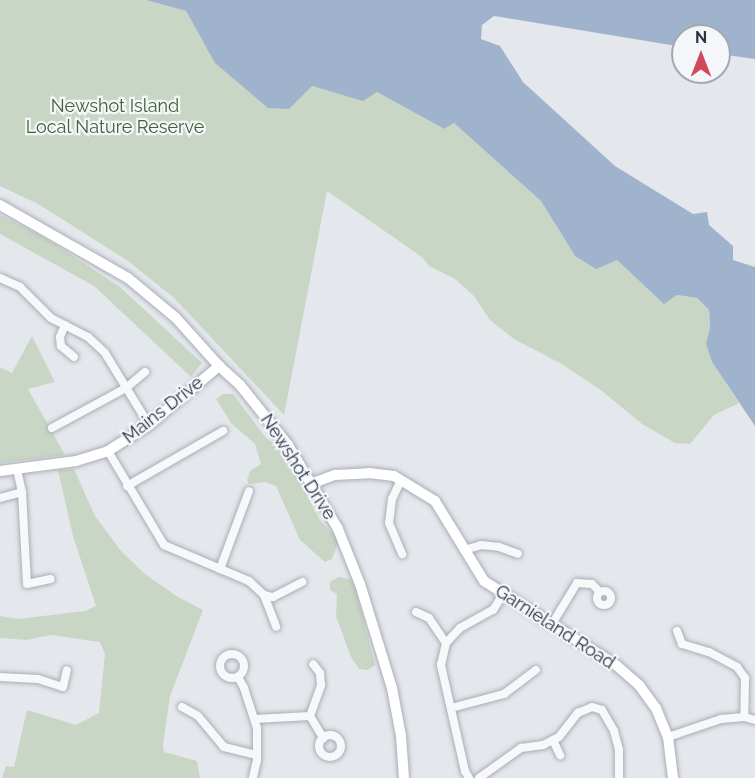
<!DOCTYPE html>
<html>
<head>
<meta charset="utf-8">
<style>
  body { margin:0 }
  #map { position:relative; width:755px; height:778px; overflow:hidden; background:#e4e7ec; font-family:Raleway,sans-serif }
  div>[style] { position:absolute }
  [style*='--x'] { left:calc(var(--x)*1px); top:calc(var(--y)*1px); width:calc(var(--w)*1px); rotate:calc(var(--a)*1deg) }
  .green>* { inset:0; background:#c9d6c5 }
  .water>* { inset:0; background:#9fb4cc }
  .roads { filter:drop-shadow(0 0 2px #a9aeb7) drop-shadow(0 0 2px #a9aeb7) }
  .street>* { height:8px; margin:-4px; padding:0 4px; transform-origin:4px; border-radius:4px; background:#f7f8fa }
  .street>.ring { margin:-4px; padding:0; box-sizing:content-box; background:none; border:8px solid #f7f8fa; border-radius:50% }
  .secondary>* { height:10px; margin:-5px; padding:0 5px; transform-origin:5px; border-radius:5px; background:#fff }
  span { translate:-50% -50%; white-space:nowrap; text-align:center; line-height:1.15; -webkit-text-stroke:4.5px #f4f6f9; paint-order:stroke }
  .park-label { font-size:18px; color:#3f6138 }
  .street-label { font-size:18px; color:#2b3445 }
  .north { position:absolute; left:671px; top:24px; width:60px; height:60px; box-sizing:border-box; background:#f4f6f9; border:2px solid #a4a8b1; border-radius:50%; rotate:0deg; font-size:16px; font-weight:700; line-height:24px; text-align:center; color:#2b3445 }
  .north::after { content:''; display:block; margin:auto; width:21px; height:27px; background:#d1495b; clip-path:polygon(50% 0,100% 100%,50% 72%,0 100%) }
</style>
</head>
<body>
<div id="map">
  <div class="green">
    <i style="clip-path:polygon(0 0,146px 0,186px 11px,202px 40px,289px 109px,311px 86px,363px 100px,377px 92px,443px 129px,454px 123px,541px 201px,575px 256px,617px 260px,664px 303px,677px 295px,697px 298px,709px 310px,710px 327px,706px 344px,712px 362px,739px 403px,714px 415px,690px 444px,675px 443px,642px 424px,602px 391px,560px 363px,514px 339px,490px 320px,474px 296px,455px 279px,429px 266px,422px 257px,327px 191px,284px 415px,174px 298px,128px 261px,40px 205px,0 186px)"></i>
    <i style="clip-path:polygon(0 215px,45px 238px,120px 287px,202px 363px,191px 377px,94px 286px,0 234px)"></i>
    <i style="clip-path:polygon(32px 336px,55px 382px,28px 389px,65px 455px,0 463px,0 367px,12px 373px)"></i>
    <i style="clip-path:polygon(223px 394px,233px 394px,266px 438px,282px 448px,321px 522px,339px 540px,332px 559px,325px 562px,300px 540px,276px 486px,265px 482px,249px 484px,247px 480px,250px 471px,261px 464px,255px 444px,231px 423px,216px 399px)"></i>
    <i style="clip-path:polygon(74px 469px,95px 516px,121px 551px,146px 575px,178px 597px,203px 610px,170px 696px,163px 746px,164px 752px,197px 761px,200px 778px,2px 778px,6px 766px,14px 767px,27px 710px,76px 725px,99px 713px,105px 654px,100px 642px,51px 635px,27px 640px,0 638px,0 616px,18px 619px,85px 611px,96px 606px,73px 536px,58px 470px)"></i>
    <i style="clip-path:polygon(339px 577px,350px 579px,355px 587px,375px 665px,368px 670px,359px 669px,351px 657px,336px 616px,337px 594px,330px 590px,330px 582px)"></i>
  </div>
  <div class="water">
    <i style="clip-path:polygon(146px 0,755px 0,755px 59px,719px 54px,719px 36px,683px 36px,683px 47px,494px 16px,482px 25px,481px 39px,500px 46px,523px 82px,615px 166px,693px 214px,707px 212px,709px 225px,733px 246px,733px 260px,755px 267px,755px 426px,712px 362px,706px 344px,710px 327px,709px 310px,697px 298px,677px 295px,664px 304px,617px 260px,596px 269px,575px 256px,541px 201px,454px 123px,444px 129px,377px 92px,363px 101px,312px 86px,289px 109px,268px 108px,215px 63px,186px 11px)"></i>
  </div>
  <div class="roads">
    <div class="street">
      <i style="--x:0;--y:278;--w:22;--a:24"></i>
      <i style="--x:20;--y:287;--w:44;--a:45"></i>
      <i style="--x:51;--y:318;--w:42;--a:27.2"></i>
      <i style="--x:88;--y:337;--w:23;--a:43"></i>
      <i style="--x:105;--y:353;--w:84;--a:58.6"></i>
      <i style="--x:65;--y:325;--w:13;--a:113"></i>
      <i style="--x:60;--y:337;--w:9;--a:84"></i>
      <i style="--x:61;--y:346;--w:17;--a:40"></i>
      <i style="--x:52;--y:428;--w:84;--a:-28.4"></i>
      <i style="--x:126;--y:388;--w:25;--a:-40"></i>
      <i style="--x:108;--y:451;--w:109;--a:59.2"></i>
      <i style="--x:164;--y:545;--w:92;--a:23"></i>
      <i style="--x:249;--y:581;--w:21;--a:43"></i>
      <i style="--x:264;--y:595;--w:9;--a:13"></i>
      <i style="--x:273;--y:597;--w:33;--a:-27"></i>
      <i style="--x:17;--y:469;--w:24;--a:78"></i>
      <i style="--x:401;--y:480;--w:21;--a:115"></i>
      <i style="--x:392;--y:499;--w:24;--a:97"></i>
      <i style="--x:389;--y:523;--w:34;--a:67"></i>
      <i style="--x:127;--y:486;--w:111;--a:-29.8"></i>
      <i style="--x:0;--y:498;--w:23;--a:-15"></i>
      <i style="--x:22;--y:492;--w:92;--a:86.9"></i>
      <i style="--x:27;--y:584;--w:24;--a:-12"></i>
      <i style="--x:464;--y:550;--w:18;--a:-16"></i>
      <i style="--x:481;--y:545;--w:18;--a:6"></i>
      <i style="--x:499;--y:547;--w:20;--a:20"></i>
      <i style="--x:220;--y:569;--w:83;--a:-69.6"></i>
      <i class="ring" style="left:597px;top:591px;width:6px;height:6px"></i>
      <i style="--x:264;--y:595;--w:34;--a:69"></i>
      <i style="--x:416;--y:612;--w:14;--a:25"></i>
      <i style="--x:429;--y:618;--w:30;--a:56"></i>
      <i style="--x:552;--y:624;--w:48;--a:-58.6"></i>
      <i style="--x:577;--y:583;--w:15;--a:4"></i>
      <i style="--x:592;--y:584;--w:11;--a:45"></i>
      <i style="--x:677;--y:631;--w:14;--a:69"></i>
      <i style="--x:682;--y:644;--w:28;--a:17"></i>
      <i style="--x:709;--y:652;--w:32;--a:28"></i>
      <i style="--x:737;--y:667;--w:14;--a:54"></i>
      <i style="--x:745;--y:678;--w:39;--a:91"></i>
      <i class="ring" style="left:220px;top:654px;width:16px;height:16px"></i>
      <i style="--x:0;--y:677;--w:38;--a:3"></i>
      <i style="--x:38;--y:679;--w:26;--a:18"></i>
      <i style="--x:63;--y:687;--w:17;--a:-77"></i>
      <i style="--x:238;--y:677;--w:13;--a:61"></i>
      <i style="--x:244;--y:688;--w:42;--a:72"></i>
      <i style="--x:257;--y:728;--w:32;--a:90"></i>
      <i style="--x:257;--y:760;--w:18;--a:103"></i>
      <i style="--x:182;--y:707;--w:18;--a:29"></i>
      <i style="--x:198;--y:716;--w:40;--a:50"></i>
      <i style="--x:224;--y:747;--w:34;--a:14"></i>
      <i style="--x:451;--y:708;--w:55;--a:-14.8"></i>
      <i style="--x:504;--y:694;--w:40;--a:-37"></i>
      <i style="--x:310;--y:716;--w:26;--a:59"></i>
      <i style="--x:255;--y:719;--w:55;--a:-3.1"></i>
      <i style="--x:310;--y:716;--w:33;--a:-70"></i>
      <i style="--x:321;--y:685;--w:12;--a:-95"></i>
      <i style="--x:320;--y:673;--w:11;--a:-128"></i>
      <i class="ring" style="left:319px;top:735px;width:14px;height:14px"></i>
      <i style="--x:668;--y:737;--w:56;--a:-18.8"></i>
      <i style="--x:721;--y:719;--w:23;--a:-5"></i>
      <i style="--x:744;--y:717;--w:11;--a:15"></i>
      <i style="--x:553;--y:740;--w:17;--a:65"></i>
      <i style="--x:469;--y:778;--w:8;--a:-120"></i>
      <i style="--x:465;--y:771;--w:109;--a:-102.8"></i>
      <i style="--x:441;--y:665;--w:23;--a:-77"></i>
      <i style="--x:446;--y:643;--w:21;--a:-47"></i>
      <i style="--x:460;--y:628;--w:38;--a:-29"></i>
      <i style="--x:493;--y:610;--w:20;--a:-57"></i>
      <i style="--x:479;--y:778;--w:52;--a:-35.5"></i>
      <i style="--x:521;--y:748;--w:22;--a:-8"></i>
      <i style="--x:543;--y:745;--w:18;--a:-27"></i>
      <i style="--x:559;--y:737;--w:31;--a:-52"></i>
      <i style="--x:578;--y:713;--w:15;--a:-23"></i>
      <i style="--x:592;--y:707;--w:10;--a:17"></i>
      <i style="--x:602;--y:710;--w:24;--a:60"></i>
      <i style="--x:614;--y:731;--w:20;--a:75"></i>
      <i style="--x:619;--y:750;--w:28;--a:90"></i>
    </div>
    <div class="secondary">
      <i style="--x:0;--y:205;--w:147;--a:29.7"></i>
      <i style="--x:128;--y:278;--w:62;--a:39.8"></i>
      <i style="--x:176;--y:318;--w:64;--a:48.1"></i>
      <i style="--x:219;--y:366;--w:28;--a:42"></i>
      <i style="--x:240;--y:385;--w:77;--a:51.3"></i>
      <i style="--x:288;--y:445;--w:98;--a:59.2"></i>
      <i style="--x:338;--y:529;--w:59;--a:68.2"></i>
      <i style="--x:360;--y:584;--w:109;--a:72.9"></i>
      <i style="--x:392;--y:688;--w:49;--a:79.4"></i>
      <i style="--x:401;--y:736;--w:42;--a:85.9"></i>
      <i style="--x:0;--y:471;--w:77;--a:-7.5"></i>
      <i style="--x:76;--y:461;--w:34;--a:-17"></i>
      <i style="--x:108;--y:451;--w:49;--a:-32.4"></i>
      <i style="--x:149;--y:425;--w:92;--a:-40.1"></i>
      <i style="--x:311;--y:484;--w:26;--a:-21"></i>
      <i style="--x:335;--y:475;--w:34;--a:-3"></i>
      <i style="--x:369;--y:473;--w:25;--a:7"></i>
      <i style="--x:394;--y:476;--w:48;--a:31.4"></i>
      <i style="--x:435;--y:501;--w:94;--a:58.5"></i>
      <i style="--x:484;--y:581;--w:156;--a:32.5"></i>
      <i style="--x:616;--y:665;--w:30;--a:41"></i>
      <i style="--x:639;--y:685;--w:29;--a:54"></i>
      <i style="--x:656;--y:708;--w:31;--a:68"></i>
      <i style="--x:668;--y:737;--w:41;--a:83"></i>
    </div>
  </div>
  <div class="park-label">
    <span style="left:115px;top:117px">Newshot Island<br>Local Nature Reserve</span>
  </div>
  <div class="street-label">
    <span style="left:163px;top:410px;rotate:-38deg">Mains Drive</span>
    <span style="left:298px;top:467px;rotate:57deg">Newshot Drive</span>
    <span style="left:555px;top:627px;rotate:33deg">Garnieland Road</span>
  </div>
  <div class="north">N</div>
</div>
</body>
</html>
